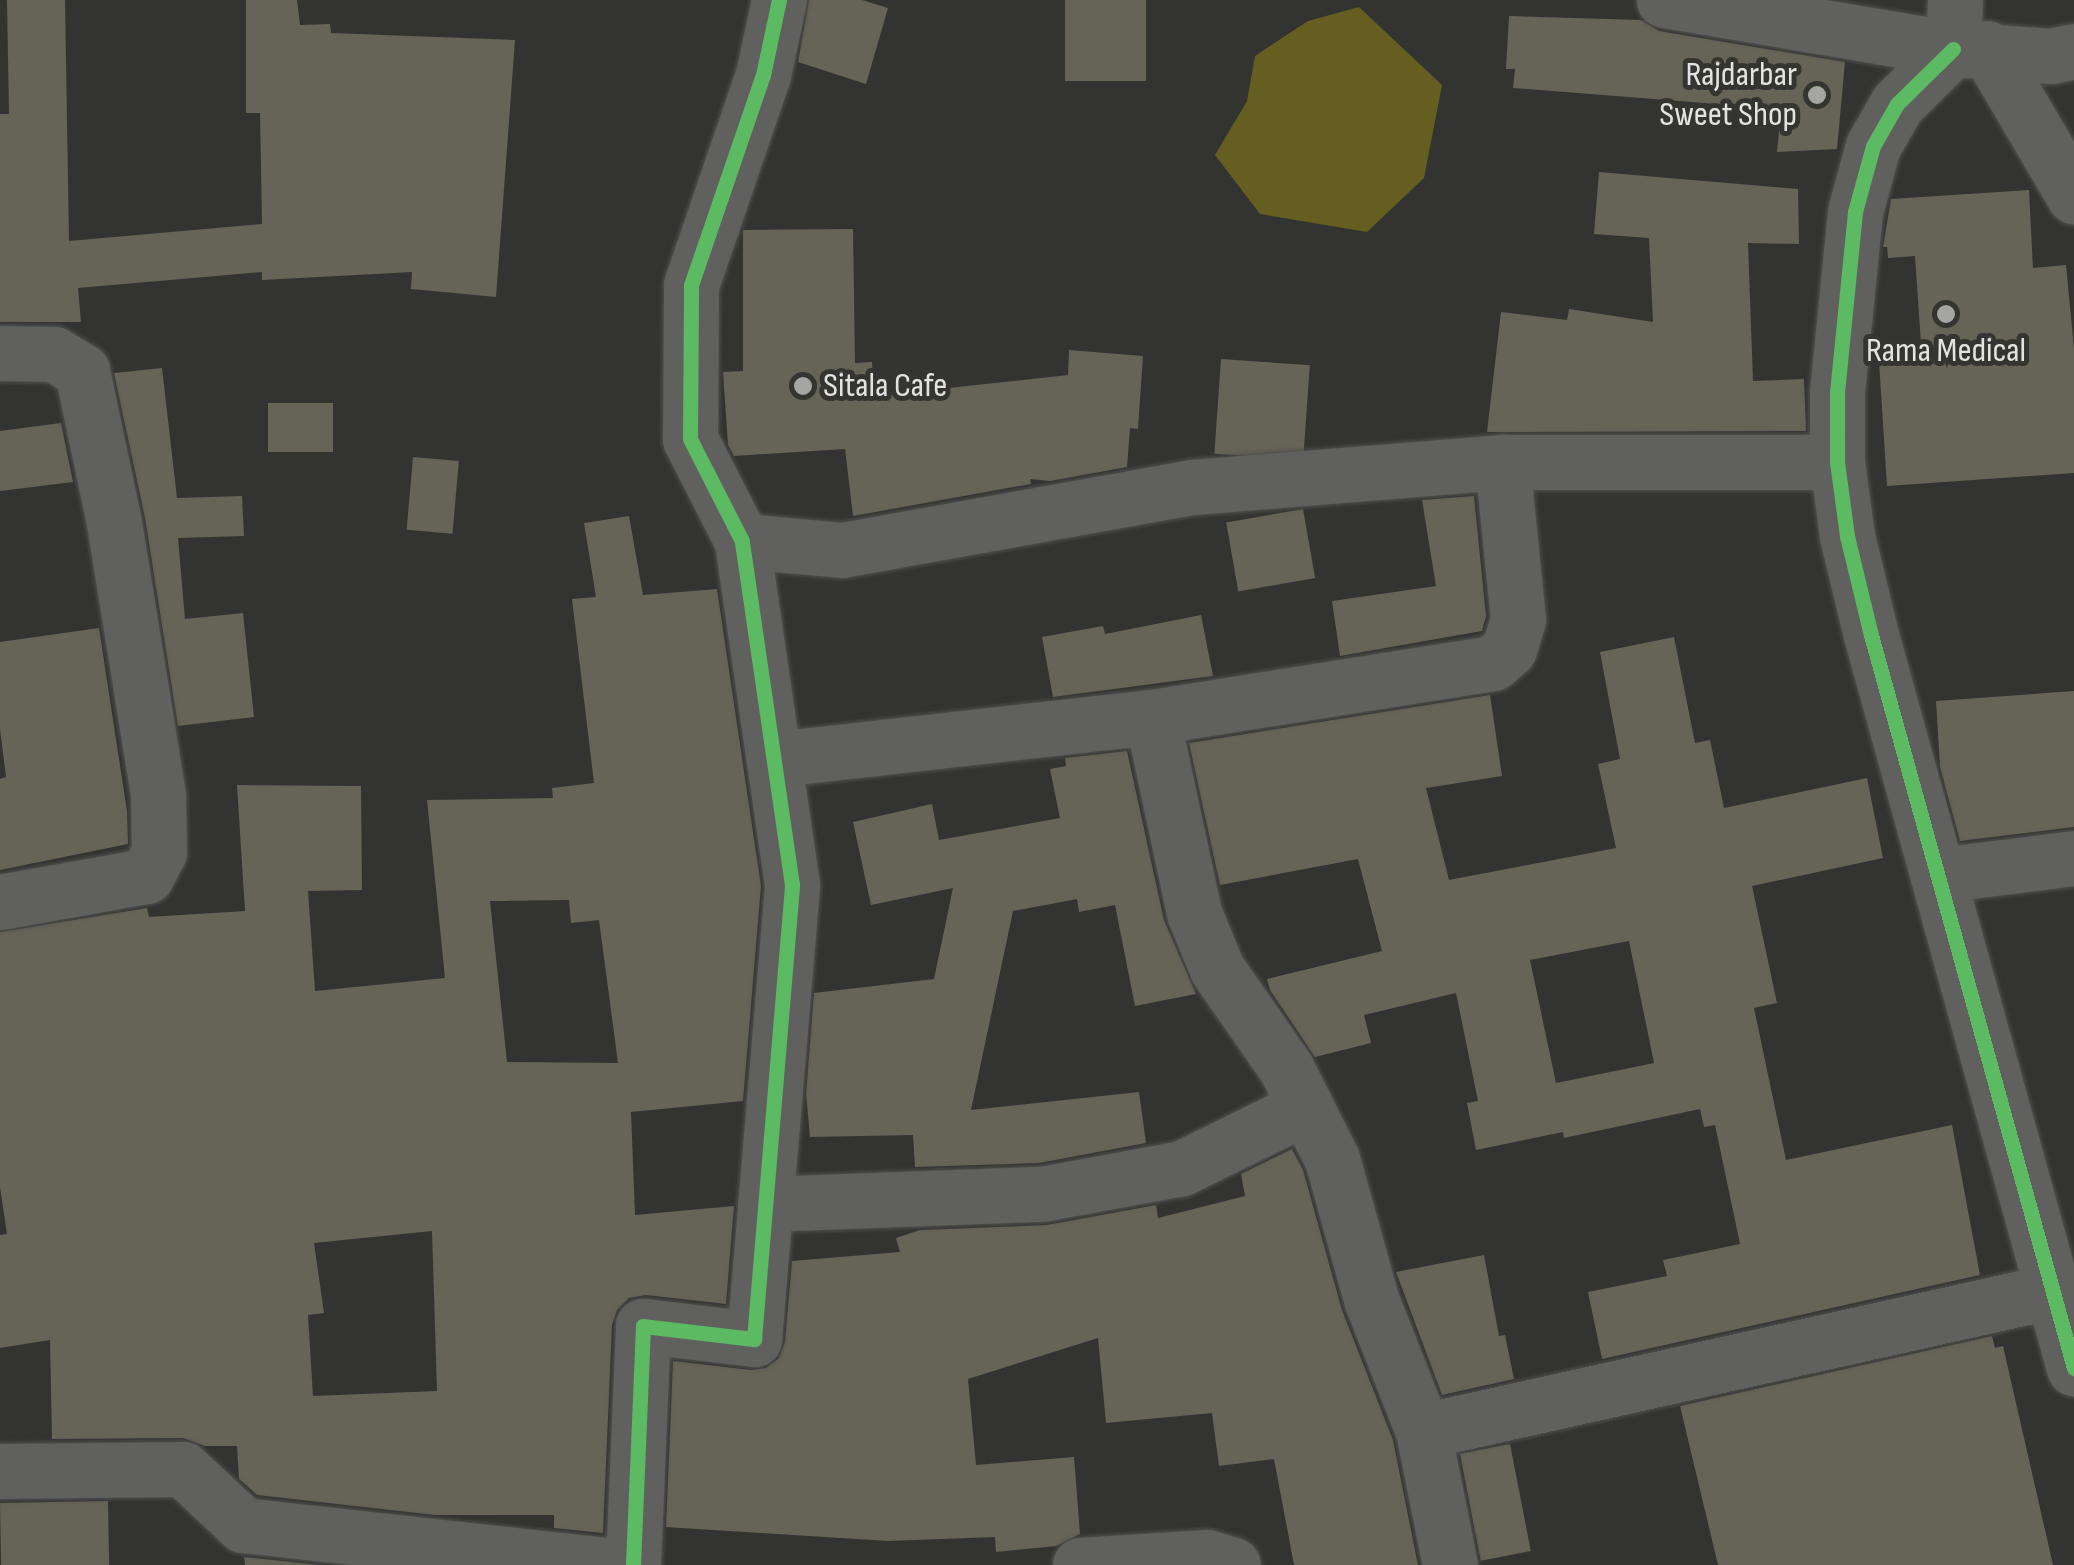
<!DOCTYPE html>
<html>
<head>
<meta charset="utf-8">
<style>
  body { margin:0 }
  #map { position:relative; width:2074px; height:1565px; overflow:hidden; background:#333332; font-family:"Sofia Sans Condensed",sans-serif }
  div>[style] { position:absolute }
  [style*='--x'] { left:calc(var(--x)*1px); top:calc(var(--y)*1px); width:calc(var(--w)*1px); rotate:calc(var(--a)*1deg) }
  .water>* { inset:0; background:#645e21 }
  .building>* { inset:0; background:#666457; transform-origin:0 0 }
  .roads { filter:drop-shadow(0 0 2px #50504e) drop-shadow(0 0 2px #50504e) }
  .minor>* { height:55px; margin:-27.5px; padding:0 27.5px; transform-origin:27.5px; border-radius:27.5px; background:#60605f }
  .cycleway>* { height:15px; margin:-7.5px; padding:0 7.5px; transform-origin:7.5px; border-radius:7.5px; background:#5cba63 }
  .dots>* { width:28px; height:28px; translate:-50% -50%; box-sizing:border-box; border:5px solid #343431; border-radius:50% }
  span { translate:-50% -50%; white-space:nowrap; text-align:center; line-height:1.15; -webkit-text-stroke:10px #343431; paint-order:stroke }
  .poi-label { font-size:35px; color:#e3e3e1 }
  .right { translate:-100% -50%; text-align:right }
  .left { translate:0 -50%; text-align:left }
</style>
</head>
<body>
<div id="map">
  <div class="water">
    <i style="clip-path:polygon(1359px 7px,1442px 85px,1424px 178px,1367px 232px,1260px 214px,1215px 155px,1247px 101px,1255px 56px,1308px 21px)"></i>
  </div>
  <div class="building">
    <i style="clip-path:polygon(7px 0,65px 0,69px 241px,262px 224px,260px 113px,246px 113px,246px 0,297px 0,300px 25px,330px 24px,331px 33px,515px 40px,496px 297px,411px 289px,412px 272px,262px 280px,262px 272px,78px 288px,81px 322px,0 322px,0 114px,9px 114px)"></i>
    <i style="clip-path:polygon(809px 0,862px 0,888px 8px,866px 84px,798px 62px)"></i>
    <i style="left:1065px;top:0;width:81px;height:81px"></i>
    <i style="clip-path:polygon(1509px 16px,1641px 20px,1659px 31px,1845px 62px,1837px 149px,1777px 152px,1781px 109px,1513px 88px,1515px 69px,1506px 69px)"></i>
    <i style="clip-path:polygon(1599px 172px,1798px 189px,1799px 244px,1748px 243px,1753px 381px,1804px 379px,1806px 431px,1487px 432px,1501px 312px,1567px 320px,1569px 309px,1653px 322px,1649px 238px,1594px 234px)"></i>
    <i style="clip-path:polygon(2029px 190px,2033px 268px,2066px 265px,2074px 348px,2074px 473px,1887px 486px,1879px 361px,1922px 358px,1915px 256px,1888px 258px,1887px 247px,1883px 247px,1891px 199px)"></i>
    <i style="clip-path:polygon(853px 229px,855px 363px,872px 362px,874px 396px,1068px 375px,1069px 350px,1143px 356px,1138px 429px,1130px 428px,1127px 467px,1050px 481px,1030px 479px,1031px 484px,853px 516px,845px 449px,734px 456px,728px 445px,723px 372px,743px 371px,743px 230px)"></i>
    <i style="left:1221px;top:359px;width:89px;height:95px;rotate:4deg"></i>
    <i style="clip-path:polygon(162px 368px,177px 498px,242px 496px,244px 536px,178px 538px,185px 619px,243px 613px,254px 717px,178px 726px,145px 518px,114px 373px)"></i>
    <i style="left:333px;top:403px;width:49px;height:65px;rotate:90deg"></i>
    <i style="clip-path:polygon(61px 423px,73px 482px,0 491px,0 431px)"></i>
    <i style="left:413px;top:457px;width:46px;height:73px;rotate:5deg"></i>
    <i style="clip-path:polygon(1474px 496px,1486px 616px,1482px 631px,1340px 656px,1332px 601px,1436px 586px,1422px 500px)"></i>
    <i style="left:1303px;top:509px;width:70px;height:78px;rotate:80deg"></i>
    <i style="clip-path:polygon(evenodd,629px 516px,643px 595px,717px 589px,761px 886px,743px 1101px,631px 1112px,635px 1215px,734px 1206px,726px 1304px,646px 1295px,629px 1298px,617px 1310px,612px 1325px,603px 1533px,554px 1528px,554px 1515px,435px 1515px,257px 1495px,239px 1479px,237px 1446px,205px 1446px,183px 1438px,52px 1439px,50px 1340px,0 1348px,0 1235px,7px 1234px,0 1187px,0 932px,147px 908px,149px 917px,245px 911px,237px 785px,361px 786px,362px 890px,308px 891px,315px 991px,445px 978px,427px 800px,553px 798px,552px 788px,594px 783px,572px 599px,596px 597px,584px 523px,629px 516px,569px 900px,571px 923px,599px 920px,618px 1063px,507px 1062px,490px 901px,569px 900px,629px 516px,432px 1231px,437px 1391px,313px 1396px,308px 1315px,324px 1313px,314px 1243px,432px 1231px)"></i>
    <i style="clip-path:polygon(1201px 615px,1213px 676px,1053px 697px,1042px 637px,1103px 626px,1105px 634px)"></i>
    <i style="clip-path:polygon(99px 628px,127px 811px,128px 844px,0 870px,0 779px,6px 777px,0 729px,0 642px)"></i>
    <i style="clip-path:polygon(evenodd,1674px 637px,1695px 743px,1710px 740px,1724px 808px,1867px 778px,1883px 858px,1752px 886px,1777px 1003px,1754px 1008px,1786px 1160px,1952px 1125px,1980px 1275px,1602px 1359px,1588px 1292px,1667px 1276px,1663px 1260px,1740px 1244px,1715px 1125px,1704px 1127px,1700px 1109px,1564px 1138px,1563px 1132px,1476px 1150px,1467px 1103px,1478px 1101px,1456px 993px,1364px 1015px,1371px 1043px,1315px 1057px,1270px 990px,1267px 979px,1382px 951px,1358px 859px,1220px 885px,1189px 743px,1490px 695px,1502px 776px,1426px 788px,1449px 880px,1616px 848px,1598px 764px,1620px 759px,1600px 652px,1674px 637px,1629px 941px,1654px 1063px,1556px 1083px,1530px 960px,1629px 941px)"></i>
    <i style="clip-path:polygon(2074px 691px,2074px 827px,1960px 841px,1940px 767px,1936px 701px)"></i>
    <i style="clip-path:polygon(1127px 751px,1164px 920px,1196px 994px,1135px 1006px,1115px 905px,1079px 912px,1077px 899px,1013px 911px,971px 1110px,1139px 1092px,1146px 1143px,1039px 1163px,915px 1167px,913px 1135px,810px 1137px,806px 1094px,814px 993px,934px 979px,953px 888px,871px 905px,853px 822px,932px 804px,939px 840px,1060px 818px,1050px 769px,1066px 766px,1065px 758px)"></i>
    <i style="clip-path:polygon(1292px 1149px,1303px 1170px,1342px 1310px,1393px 1440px,1418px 1565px,1294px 1565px,1274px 1459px,1219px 1466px,1212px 1413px,1106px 1423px,1098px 1338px,968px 1379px,976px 1465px,1074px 1457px,1080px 1534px,1056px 1546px,996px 1552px,995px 1537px,888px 1541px,666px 1527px,673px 1361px,751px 1370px,766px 1368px,779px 1358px,785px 1342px,792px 1261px,900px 1252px,896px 1238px,920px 1230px,1047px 1225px,1156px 1205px,1158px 1218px,1245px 1196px,1241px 1174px)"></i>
    <i style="clip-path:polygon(1484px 1255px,1499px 1336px,1505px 1335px,1514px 1379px,1442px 1395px,1396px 1272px)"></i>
    <i style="clip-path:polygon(1992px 1336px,1995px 1348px,2003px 1346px,2053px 1565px,1718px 1565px,1680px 1406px)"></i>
    <i style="left:1510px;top:1444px;width:109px;height:51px;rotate:79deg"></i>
    <i style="left:108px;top:1501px;width:64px;height:108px;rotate:89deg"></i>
    <i style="clip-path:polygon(244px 1557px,320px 1565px,245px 1565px)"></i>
  </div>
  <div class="roads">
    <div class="minor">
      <i style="--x:1664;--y:0;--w:293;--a:9.6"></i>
      <i style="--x:1953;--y:49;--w:98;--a:4.1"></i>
      <i style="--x:2051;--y:56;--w:24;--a:-12"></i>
      <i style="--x:1987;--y:48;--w:172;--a:59.6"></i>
      <i style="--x:1953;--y:49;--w:78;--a:135.5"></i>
      <i style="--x:1897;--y:104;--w:48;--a:119.7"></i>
      <i style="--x:1873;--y:146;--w:68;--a:105.3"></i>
      <i style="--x:1855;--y:212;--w:181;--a:95.7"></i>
      <i style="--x:1837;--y:392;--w:70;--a:90"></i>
      <i style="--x:1837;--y:462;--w:75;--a:82.3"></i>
      <i style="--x:1847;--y:536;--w:102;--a:76.4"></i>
      <i style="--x:1871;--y:635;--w:761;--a:74.52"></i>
      <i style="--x:1953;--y:49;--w:49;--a:-87.7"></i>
      <i style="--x:0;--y:353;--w:54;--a:1.1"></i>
      <i style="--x:54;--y:354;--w:33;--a:31"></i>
      <i style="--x:82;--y:371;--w:155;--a:78.1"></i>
      <i style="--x:114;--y:523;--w:277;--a:80.8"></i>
      <i style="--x:158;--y:796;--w:56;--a:89"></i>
      <i style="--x:159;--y:852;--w:27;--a:118"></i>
      <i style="--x:146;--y:876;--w:148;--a:169.9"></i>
      <i style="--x:742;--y:541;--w:100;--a:5.1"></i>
      <i style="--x:842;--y:550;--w:357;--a:-10.2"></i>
      <i style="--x:1193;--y:487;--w:310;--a:-4.6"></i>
      <i style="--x:1502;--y:462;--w:335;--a:0"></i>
      <i style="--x:1152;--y:717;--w:345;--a:-9"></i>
      <i style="--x:1493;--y:663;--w:21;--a:-41"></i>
      <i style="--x:1509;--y:649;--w:31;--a:-73"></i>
      <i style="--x:1518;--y:619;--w:158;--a:-95.8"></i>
      <i style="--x:776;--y:759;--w:378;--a:-6.4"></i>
      <i style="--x:1152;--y:717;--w:200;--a:77.9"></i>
      <i style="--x:1194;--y:913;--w:61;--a:67.7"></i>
      <i style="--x:1217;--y:969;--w:121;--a:55.1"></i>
      <i style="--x:1286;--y:1068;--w:102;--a:63.2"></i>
      <i style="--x:1332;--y:1159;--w:145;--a:74.4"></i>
      <i style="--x:1371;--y:1299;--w:142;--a:68.5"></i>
      <i style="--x:1939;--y:875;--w:136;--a:-7.2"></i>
      <i style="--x:765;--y:1204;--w:277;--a:-2.1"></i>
      <i style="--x:1042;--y:1194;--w:142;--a:-10.5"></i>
      <i style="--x:1182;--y:1168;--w:138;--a:-26.2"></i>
      <i style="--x:0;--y:1471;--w:183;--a:-0.6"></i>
      <i style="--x:183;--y:1469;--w:82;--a:43"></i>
      <i style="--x:243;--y:1525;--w:363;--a:6.3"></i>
      <i style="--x:633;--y:1565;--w:239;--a:-87.6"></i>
      <i style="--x:643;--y:1326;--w:112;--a:6.7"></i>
      <i style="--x:754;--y:1339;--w:456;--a:-85.2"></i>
      <i style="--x:792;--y:885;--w:348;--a:-98.3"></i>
      <i style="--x:742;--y:541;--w:114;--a:-117"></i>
      <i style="--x:690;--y:439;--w:154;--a:-89.6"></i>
      <i style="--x:691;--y:285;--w:222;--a:-71.1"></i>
      <i style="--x:763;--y:75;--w:77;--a:-78"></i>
      <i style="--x:1080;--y:1565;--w:127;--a:-3.6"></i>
      <i style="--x:1207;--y:1557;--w:27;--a:17"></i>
      <i style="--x:1450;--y:1565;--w:137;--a:-101.4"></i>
      <i style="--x:1423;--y:1431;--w:645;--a:-12.53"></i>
    </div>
  </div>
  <div class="cycleway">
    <i style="--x:1953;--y:49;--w:78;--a:135.5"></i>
    <i style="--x:1897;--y:104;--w:48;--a:119.7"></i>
    <i style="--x:1873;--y:146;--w:68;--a:105.3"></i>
    <i style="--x:1855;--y:212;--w:181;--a:95.7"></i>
    <i style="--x:1837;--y:392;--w:70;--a:90"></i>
    <i style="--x:1837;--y:462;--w:75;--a:82.3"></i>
    <i style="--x:1847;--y:536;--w:102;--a:76.4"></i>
    <i style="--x:1871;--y:635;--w:761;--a:74.52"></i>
    <i style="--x:633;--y:1565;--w:239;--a:-87.6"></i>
    <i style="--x:643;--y:1326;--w:112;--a:6.7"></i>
    <i style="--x:754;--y:1339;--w:456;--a:-85.2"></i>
    <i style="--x:792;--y:885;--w:348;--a:-98.3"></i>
    <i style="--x:742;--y:541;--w:114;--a:-117"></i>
    <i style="--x:690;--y:439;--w:154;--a:-89.6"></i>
    <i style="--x:691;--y:285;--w:222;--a:-71.1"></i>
    <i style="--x:763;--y:75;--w:77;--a:-78"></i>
  </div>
  <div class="dots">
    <i style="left:1817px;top:95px;background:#a5a5a4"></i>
    <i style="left:1946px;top:314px;background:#a5a5a4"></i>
    <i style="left:803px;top:386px;background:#a5a5a4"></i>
  </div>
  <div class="poi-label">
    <span class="right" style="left:1797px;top:95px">Rajdarbar<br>Sweet Shop</span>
    <span style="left:1946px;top:351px">Rama Medical</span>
    <span class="left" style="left:823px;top:386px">Sitala Cafe</span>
  </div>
</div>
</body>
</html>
